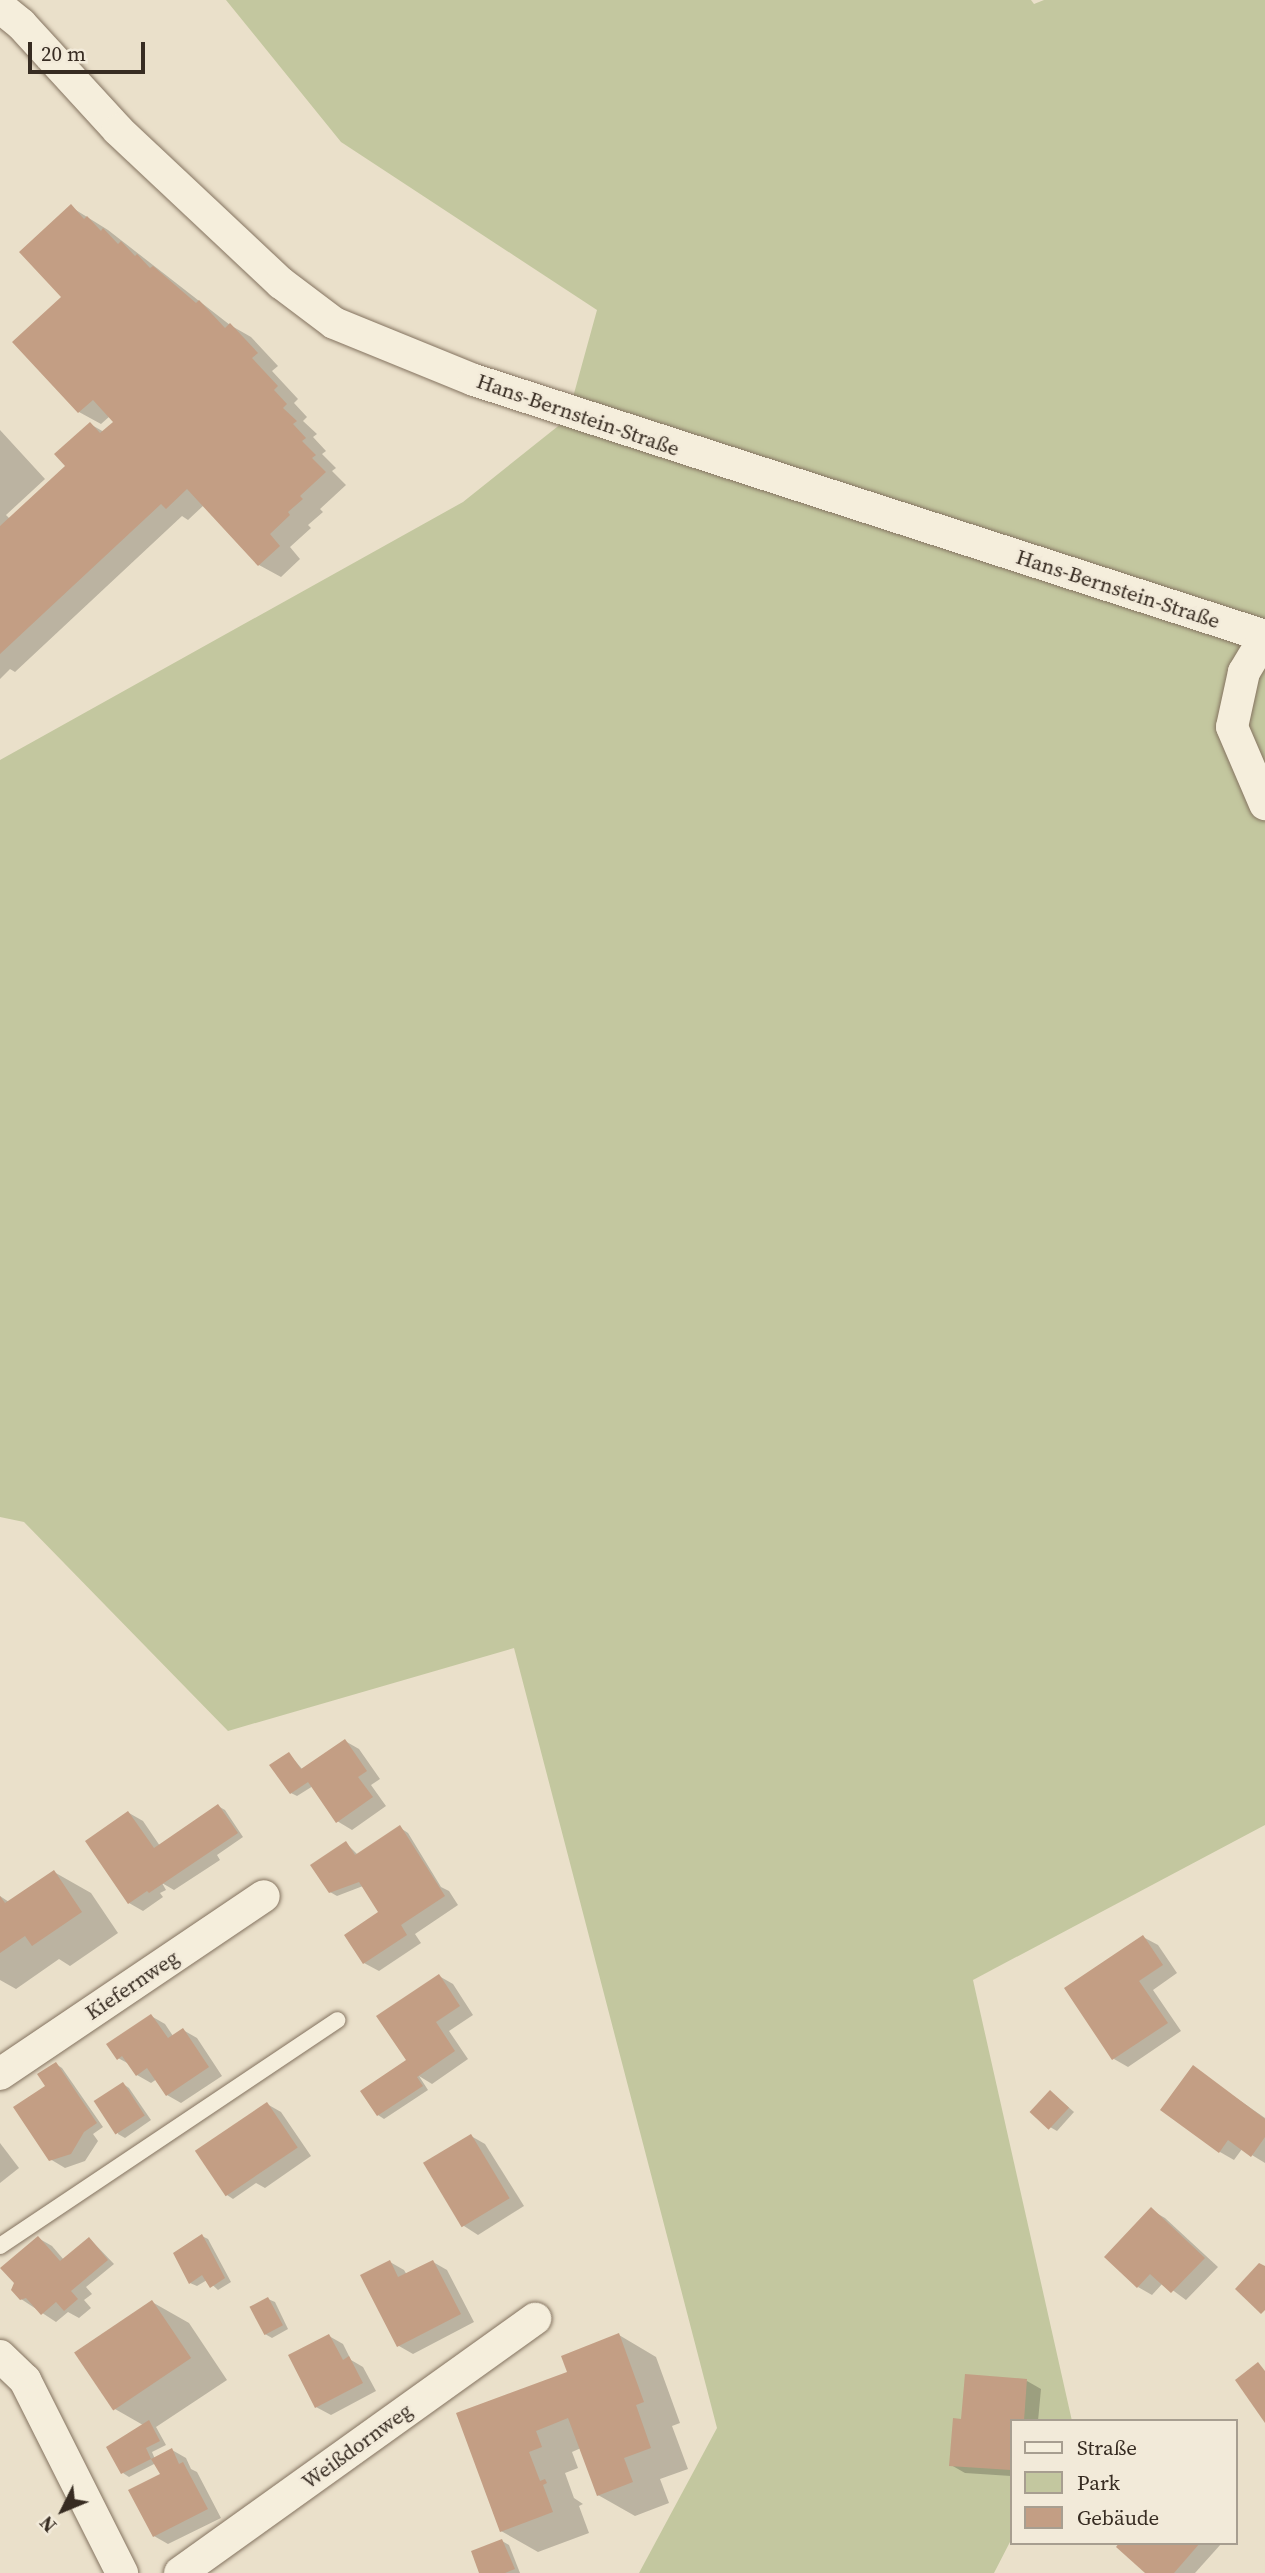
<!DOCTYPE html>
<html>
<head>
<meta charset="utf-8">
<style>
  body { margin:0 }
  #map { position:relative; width:1265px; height:2573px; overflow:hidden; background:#eae0ca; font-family:"Source Serif 4",serif }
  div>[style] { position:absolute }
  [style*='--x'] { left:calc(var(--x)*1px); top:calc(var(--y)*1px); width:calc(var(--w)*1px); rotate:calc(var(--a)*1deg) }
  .green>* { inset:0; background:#c3c79f }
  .shadow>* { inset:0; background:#0003 }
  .building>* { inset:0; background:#c39e84; transform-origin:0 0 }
  .roads { filter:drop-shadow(0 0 2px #847360) drop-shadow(0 0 2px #847360) }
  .lane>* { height:16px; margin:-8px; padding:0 8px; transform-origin:8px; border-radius:8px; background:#f5eedc }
  .street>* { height:32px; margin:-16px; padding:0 16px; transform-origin:16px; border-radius:16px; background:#f5eedc }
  span { translate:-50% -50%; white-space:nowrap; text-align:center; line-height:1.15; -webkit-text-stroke:5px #f2ead9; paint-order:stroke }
  .street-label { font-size:21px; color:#372c22 }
  .legend { position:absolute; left:1010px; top:2419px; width:228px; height:126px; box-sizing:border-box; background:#f2ead9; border:2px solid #a79e90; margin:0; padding:9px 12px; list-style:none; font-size:21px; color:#372c22 }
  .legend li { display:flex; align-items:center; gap:14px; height:35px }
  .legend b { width:35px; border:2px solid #a79e90 }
  .north { position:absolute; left:28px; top:2475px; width:70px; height:70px; -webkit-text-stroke:5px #f2ead9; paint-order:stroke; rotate:227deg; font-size:19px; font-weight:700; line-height:28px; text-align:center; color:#372c22 }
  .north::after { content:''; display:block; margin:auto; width:24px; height:32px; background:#372c22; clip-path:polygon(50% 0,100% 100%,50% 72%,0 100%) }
  .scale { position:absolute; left:28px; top:42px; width:117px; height:32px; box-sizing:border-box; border:4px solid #372c22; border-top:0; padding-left:9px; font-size:21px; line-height:24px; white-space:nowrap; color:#372c22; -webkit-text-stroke:5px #f2ead9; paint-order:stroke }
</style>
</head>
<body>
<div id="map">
  <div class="green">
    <i style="clip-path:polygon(226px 0,1031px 0,1034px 4px,1044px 0,1265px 0,1265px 1825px,973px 1980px,1072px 2421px,1011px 2421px,1011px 2540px,994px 2573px,639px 2573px,717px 2428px,514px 1648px,228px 1731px,24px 1522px,0 1517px,0 760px,463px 502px,567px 419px,597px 310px,341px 142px)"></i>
  </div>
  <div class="shadow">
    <i style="clip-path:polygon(71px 207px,108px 230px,230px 325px,251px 337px,278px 366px,272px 371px,298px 399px,294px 403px,307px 417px,303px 421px,317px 434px,313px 437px,326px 451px,322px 454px,336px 468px,332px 471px,346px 485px,320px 509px,323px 512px,308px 525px,311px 528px,290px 547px,300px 559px,281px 577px,259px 565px,204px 505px,188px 520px,182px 516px,15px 672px,10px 669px,0 679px,0 430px,45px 479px,6px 515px,10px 519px,68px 466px,90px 424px,104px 432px,115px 422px,110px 416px,101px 424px,79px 412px,15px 342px,64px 297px)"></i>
    <i style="clip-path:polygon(345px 1741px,359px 1749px,380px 1779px,371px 1785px,386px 1806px,352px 1830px,337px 1821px,313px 1786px,297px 1796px,291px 1793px,289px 1754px,303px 1770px)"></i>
    <i style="clip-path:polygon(218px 1806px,225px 1810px,243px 1837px,217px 1855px,220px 1860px,174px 1890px,162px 1883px,166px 1890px,160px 1893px,163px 1897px,143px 1911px,129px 1903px,129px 1813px,143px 1821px,160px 1846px)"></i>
    <i style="clip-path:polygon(402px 1829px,408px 1833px,441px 1887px,449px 1891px,458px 1905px,415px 1934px,421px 1943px,379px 1971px,364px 1963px,381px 1912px,363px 1886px,337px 1896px,330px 1892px,346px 1843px,358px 1855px)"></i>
    <i style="clip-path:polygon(54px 1872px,91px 1893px,118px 1933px,70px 1966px,59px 1959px,16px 1989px,0 1980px,0 1896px,9px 1902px)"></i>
    <i style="clip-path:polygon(1143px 1937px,1158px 1945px,1177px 1973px,1153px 1990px,1181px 2031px,1128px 2067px,1114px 2059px)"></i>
    <i style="clip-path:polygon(439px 1976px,453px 1984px,473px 2015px,449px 2031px,468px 2059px,432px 2084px,419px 2076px,428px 2090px,384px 2119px,378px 2115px,408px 2060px)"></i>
    <i style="clip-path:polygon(151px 2016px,165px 2024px,173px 2036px,183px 2030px,197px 2038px,222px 2076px,181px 2103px,167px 2095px,157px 2079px,151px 2083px,137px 2075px,131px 2065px,118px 2058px)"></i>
    <i style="clip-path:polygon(56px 2064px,62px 2068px,103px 2127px,93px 2134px,98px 2141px,85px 2161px,65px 2168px,50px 2159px,49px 2086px)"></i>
    <i style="clip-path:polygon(1193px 2068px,1265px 2118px,1265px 2163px,1242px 2149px,1234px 2160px,1220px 2152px)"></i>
    <i style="clip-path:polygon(123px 2084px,129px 2088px,151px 2120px,125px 2138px,118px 2134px)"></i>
    <i style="clip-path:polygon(1056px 2096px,1074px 2112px,1057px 2131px,1050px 2127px)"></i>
    <i style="clip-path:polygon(267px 2104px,281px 2112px,311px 2156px,265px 2188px,256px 2183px,233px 2199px,227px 2195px,220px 2135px)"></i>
    <i style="clip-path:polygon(471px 2136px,485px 2144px,524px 2206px,478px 2235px,464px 2226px)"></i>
    <i style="clip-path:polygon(0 2143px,19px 2168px,0 2183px)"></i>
    <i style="clip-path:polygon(1151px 2210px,1165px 2218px,1218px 2267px,1186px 2300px,1163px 2283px,1152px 2295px,1138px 2287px)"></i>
    <i style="clip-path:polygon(202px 2236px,208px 2239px,231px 2282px,218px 2290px,207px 2280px,197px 2286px,190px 2283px)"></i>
    <i style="clip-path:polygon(38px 2238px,52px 2246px,64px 2260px,90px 2239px,114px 2264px,86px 2287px,92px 2294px,84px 2300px,91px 2308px,79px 2318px,68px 2312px,56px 2322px,21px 2299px)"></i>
    <i style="clip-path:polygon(390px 2262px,404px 2270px,407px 2275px,433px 2262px,447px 2270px,474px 2322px,413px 2354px,399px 2346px)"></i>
    <i style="clip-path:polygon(268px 2299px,275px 2302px,288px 2329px,272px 2338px,265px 2334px)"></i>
    <i style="clip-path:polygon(152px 2302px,189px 2323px,227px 2380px,156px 2427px,166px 2445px,152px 2452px,155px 2459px,172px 2450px,186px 2458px,191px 2469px,197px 2472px,221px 2518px,168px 2544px,154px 2536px,162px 2475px,156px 2463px,129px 2477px,123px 2473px,143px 2425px,115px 2409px)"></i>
    <i style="clip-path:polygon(619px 2335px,656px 2357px,680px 2423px,672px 2426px,688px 2469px,660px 2479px,669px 2503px,635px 2516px,598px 2495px,581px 2448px,572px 2452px,578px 2468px,565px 2473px,574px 2498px,583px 2504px,579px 2506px,589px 2533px,538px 2552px,501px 2531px,458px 2414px,570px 2373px)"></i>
    <i style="clip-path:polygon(329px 2336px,343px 2344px,351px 2360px,363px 2367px,376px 2391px,331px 2415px,316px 2407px)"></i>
    <i style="clip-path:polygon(1027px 2381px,1041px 2389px,1038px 2421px,1011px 2421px,1011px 2476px,965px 2473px,951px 2465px,963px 2421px)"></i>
    <i style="clip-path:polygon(502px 2541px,509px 2545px,520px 2573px,481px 2573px)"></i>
    <i style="clip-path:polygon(1121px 2543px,1220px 2543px,1221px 2544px,1195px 2573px,1148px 2573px)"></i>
  </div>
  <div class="building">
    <i style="clip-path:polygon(71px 204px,84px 219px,87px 216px,101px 231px,103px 228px,118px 244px,121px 241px,135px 256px,137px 254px,150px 268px,153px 266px,196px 303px,199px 300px,225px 328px,230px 323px,258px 353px,252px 358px,278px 386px,274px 390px,287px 404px,283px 408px,297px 421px,293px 424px,306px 438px,302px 441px,316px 455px,312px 458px,326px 472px,300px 496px,303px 499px,288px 512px,290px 515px,270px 534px,280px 546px,258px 566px,187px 489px,166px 509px,161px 504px,0 654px,0 526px,65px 466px,54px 454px,90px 422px,100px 433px,113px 422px,93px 400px,78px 413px,12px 342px,61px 297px,19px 252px)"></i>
    <i style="clip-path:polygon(345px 1739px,367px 1771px,358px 1777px,373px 1797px,336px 1823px,308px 1782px,290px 1794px,269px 1765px,289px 1752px,301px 1769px)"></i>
    <i style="clip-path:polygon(218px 1804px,238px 1833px,149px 1893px,147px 1891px,128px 1904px,85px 1841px,128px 1811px,154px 1848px)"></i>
    <i style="clip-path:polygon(400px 1825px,445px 1896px,401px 1925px,407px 1935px,363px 1964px,344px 1935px,378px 1912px,359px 1882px,329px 1893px,310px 1865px,346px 1841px,355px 1855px)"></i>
    <i style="clip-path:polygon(54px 1870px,82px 1912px,32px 1946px,25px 1936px,0 1953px,0 1896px,5px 1903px)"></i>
    <i style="clip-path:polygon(1143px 1935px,1163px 1965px,1139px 1981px,1168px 2023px,1112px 2060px,1064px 1988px)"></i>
    <i style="clip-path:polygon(439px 1974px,460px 2006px,436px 2022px,455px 2051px,417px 2077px,423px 2086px,377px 2116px,360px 2091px,406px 2060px,376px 2016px)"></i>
    <i style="clip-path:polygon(151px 2014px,168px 2038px,183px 2028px,209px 2067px,166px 2096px,147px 2068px,136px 2076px,122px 2056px,117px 2060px,106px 2044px)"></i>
    <i style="clip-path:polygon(56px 2062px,97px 2123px,84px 2132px,71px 2154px,49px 2161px,13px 2107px,45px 2086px,37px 2074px)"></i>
    <i style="clip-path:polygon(1193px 2065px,1265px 2119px,1265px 2137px,1251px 2157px,1228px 2140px,1219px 2153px,1160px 2110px)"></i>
    <i style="left:123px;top:2082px;width:40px;height:35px;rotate:57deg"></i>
    <i style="left:1050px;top:2090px;width:26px;height:30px;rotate:43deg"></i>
    <i style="left:267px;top:2102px;width:55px;height:87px;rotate:56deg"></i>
    <i style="left:471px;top:2134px;width:75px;height:56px;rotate:59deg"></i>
    <i style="clip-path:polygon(1151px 2207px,1205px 2258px,1171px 2293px,1150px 2274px,1137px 2288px,1104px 2257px)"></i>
    <i style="clip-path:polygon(202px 2234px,225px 2278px,210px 2288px,202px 2275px,189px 2284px,173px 2253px)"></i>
    <i style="clip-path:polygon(38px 2236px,60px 2261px,89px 2237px,108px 2260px,71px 2291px,78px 2299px,64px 2311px,56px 2302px,41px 2315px,26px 2298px,20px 2300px,11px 2290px,14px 2283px,0 2268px)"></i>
    <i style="clip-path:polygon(390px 2260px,398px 2277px,433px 2260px,461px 2314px,397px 2347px,360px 2275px)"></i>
    <i style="clip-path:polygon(1259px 2263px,1265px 2266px,1265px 2310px,1261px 2314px,1235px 2289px)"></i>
    <i style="left:268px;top:2297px;width:32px;height:21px;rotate:62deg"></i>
    <i style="left:152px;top:2300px;width:70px;height:94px;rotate:56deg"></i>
    <i style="clip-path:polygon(619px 2333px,644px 2402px,636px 2405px,651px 2448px,624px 2458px,633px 2482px,597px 2496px,568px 2418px,536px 2431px,542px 2447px,529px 2452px,540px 2481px,545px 2479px,547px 2483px,543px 2485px,553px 2512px,500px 2532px,456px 2413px,567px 2372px,561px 2356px)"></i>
    <i style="clip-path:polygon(329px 2334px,343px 2360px,349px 2356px,363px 2383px,315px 2408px,288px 2355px)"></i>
    <i style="clip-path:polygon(1258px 2362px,1265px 2371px,1265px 2423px,1235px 2380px)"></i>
    <i style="clip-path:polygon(965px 2374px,1027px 2379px,1024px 2421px,1011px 2421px,1011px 2470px,949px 2466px,953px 2418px,961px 2419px)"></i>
    <i style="clip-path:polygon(149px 2420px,160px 2441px,146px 2448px,151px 2459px,121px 2474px,106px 2447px)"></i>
    <i style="clip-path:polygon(172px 2448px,179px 2464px,183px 2462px,208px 2509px,153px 2537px,128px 2490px,160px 2474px,151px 2459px)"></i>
    <i style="clip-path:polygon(502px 2539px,515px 2569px,505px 2573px,479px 2573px,471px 2551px)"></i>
    <i style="clip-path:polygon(1119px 2543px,1200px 2543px,1174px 2573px,1145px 2573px,1116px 2547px)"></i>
  </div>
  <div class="roads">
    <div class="lane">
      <i style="--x:0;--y:2246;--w:406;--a:-33.8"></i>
    </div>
    <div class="street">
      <i style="--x:0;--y:7;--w:27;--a:39"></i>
      <i style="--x:21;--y:24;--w:144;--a:47.5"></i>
      <i style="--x:118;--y:130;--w:224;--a:43.2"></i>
      <i style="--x:281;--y:283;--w:66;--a:37"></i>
      <i style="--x:334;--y:323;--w:151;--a:22.2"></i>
      <i style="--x:474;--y:380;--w:831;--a:17.93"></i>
      <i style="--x:1265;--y:637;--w:41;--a:121"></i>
      <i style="--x:1244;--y:672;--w:56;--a:102.3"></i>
      <i style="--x:1232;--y:727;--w:84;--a:66.8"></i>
      <i style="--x:0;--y:2074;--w:318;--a:-34"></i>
      <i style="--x:0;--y:2356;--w:35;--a:44"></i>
      <i style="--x:25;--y:2380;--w:216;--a:63.3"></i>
      <i style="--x:180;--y:2573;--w:437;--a:-35.6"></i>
    </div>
  </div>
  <div class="street-label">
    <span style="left:578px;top:415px;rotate:19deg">Hans-Bernstein-Straße</span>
    <span style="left:1118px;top:589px;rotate:18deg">Hans-Bernstein-Straße</span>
    <span style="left:132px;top:1985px;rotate:-34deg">Kiefernweg</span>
    <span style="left:357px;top:2446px;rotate:-36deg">Weißdornweg</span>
  </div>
  <ul class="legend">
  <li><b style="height:9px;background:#f5eedc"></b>Straße</li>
  <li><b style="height:19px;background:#c3c79f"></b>Park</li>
  <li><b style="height:19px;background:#c39e84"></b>Gebäude</li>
  </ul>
  <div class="north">N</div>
  <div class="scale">20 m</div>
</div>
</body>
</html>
